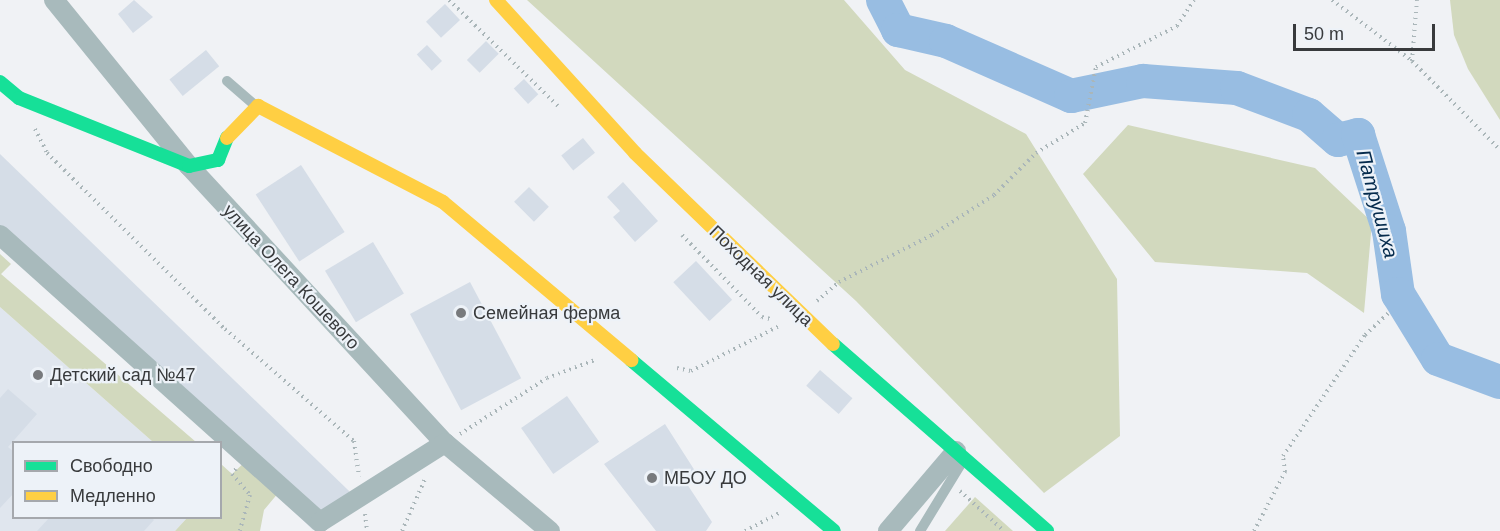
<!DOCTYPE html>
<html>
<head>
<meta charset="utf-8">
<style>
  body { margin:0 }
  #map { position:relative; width:1500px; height:531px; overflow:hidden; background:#f0f2f5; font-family:Arial,sans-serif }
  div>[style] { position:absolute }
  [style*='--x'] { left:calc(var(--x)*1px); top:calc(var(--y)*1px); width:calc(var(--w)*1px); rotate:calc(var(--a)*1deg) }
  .built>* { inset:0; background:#e0e6ee }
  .green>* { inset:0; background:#d2d9be }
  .river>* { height:34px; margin:-17px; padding:0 17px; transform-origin:17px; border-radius:17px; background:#98bde2 }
  .building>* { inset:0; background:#d5dde7; transform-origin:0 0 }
  .path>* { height:4px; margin-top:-2px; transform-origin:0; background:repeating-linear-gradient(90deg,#aab6b9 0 1.5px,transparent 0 6px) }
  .lane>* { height:10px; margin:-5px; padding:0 5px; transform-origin:5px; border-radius:5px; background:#a8babc }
  .street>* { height:20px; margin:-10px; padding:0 10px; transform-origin:10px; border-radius:10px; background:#a8babc }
  .fast>* { height:14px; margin:-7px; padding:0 7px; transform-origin:7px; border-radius:7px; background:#16e098 }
  .slow>* { height:14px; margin:-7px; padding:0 7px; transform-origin:7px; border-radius:7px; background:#ffcf43 }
  .dots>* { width:16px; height:16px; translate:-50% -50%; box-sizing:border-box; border:3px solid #edf2f8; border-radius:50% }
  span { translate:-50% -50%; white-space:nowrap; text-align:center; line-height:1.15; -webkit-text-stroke:4.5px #edf2f8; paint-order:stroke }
  .street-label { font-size:18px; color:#383a3c }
  .poi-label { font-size:18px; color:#383a3c }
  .left { translate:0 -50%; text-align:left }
  .water-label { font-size:20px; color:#042a4c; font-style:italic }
  .legend { position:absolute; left:12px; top:441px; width:210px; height:78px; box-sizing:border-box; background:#edf2f8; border:2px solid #a5a8ad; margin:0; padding:8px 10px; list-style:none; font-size:18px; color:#383a3c }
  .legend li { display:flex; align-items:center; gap:12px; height:30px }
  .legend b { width:30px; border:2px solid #a5a8ad }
  .scale { position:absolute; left:1293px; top:24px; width:142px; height:27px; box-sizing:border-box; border:3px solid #383a3c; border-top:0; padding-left:8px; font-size:18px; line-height:21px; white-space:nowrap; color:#383a3c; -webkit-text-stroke:4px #edf2f8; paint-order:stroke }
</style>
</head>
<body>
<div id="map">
  <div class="built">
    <i style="clip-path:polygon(0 307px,153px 442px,14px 442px,14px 518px,187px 518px,175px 531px,0 531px)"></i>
  </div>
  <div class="green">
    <i style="clip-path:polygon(527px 0,844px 0,905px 70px,1026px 134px,1117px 279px,1120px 436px,1044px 493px,856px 301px)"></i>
    <i style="clip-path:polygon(1450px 0,1500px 0,1500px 120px,1468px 69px,1454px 35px)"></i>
    <i style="clip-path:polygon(1128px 125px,1315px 168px,1372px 222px,1364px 313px,1307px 273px,1155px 262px,1083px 174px)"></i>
    <i style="clip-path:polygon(0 254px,11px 264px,1px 274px,196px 442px,153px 442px,0 307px)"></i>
    <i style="clip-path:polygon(246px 461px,279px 492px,264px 510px,260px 531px,175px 531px,187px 518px,220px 518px,221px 464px,232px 474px)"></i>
    <i style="clip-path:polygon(975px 497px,1013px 531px,945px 531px)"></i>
  </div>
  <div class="river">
    <i style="--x:883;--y:0;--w:34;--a:63"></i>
    <i style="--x:898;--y:30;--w:49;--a:12.9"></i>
    <i style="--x:946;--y:41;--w:137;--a:23.7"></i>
    <i style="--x:1071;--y:96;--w:74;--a:-11.8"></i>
    <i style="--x:1143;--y:81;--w:94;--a:4.3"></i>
    <i style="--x:1237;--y:88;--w:77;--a:20.6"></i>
    <i style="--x:1309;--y:115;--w:38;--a:41"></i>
    <i style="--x:1338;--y:140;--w:21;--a:-14"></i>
    <i style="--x:1358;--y:135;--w:101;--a:72.1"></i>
    <i style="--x:1389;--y:231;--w:64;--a:81.9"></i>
    <i style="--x:1398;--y:294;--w:76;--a:58.4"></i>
    <i style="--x:1438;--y:359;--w:66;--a:20.4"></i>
  </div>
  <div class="building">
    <i style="clip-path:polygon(134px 0,153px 17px,133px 33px,118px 14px)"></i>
    <i style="left:445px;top:4px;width:22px;height:26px;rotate:47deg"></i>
    <i style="left:486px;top:41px;width:18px;height:27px;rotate:45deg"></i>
    <i style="left:427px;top:45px;width:22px;height:14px;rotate:47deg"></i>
    <i style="left:206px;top:50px;width:21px;height:47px;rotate:51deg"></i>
    <i style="left:524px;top:79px;width:21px;height:14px;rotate:47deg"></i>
    <i style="left:583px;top:138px;width:19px;height:28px;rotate:51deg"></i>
    <i style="left:0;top:154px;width:486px;height:53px;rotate:44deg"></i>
    <i style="left:301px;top:165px;width:80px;height:54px;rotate:57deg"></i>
    <i style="clip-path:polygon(623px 182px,658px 221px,635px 242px,613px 217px,620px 211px,607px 197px)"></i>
    <i style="left:529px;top:187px;width:28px;height:21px;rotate:45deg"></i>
    <i style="left:373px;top:242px;width:60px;height:56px;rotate:59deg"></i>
    <i style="left:696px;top:261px;width:53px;height:31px;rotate:47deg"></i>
    <i style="left:470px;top:282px;width:109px;height:68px;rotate:62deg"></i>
    <i style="left:820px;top:370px;width:43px;height:21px;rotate:41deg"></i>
    <i style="clip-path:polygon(8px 389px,37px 414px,8px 447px,14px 452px,14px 493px,0 508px,0 398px)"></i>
    <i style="left:567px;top:396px;width:56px;height:56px;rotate:55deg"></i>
    <i style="clip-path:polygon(665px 424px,697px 474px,685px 481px,712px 522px,706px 531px,656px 531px,604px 464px)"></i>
    <i style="clip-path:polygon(49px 518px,152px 518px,154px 520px,144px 531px,37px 531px)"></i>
  </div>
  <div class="path">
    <i style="--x:449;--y:0;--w:155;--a:44.2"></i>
    <i style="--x:1332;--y:0;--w:101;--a:37.3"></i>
    <i style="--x:1412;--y:61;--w:125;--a:45.3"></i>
    <i style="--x:1412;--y:61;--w:61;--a:-85.3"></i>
    <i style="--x:35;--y:129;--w:27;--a:63"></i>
    <i style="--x:47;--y:153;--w:250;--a:44.7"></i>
    <i style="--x:225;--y:329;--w:171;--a:41"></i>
    <i style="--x:354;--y:441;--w:36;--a:82"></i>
    <i style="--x:682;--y:235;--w:115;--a:45.7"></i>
    <i style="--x:762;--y:317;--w:9;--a:13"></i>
    <i style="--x:817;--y:301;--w:29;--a:-41"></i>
    <i style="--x:839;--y:282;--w:104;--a:-26.8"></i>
    <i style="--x:932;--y:235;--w:74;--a:-32.8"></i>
    <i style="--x:994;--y:195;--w:59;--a:-45"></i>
    <i style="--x:1036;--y:153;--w:57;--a:-31.5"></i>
    <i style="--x:1085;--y:123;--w:57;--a:-78.9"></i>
    <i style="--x:1096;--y:67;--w:91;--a:-26.8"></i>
    <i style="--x:1177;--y:26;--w:31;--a:-57"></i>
    <i style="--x:677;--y:368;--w:14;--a:12"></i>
    <i style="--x:691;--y:371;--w:101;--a:-27.1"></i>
    <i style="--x:460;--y:434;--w:103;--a:-32.8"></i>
    <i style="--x:547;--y:378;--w:51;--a:-20.6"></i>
    <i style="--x:236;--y:469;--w:6;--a:129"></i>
    <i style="--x:232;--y:474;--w:28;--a:49"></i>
    <i style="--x:250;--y:495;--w:37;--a:106"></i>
    <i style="--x:960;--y:491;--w:59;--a:42.3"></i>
    <i style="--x:365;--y:514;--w:17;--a:83"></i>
    <i style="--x:402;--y:531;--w:57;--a:-66.1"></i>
    <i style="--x:745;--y:531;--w:38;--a:-28"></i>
    <i style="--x:1254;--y:531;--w:67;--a:-62.3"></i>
    <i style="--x:1285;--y:472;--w:16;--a:-97"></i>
    <i style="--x:1283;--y:456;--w:146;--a:-55.9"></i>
    <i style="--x:1365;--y:335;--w:34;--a:-43"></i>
  </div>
  <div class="lane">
    <i style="--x:227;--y:81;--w:37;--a:41"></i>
    <i style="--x:920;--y:531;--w:84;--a:-58.6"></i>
  </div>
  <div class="street">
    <i style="--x:54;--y:0;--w:214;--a:50.9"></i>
    <i style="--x:189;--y:166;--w:377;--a:47.3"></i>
    <i style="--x:445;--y:443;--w:137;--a:40"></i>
    <i style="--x:0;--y:235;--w:430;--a:41.9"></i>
    <i style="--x:320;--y:522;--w:148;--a:-32.3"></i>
    <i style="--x:888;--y:531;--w:105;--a:-49.6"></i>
  </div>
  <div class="fast">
    <i style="--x:0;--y:82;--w:25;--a:40"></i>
    <i style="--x:19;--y:98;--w:183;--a:21.8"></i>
    <i style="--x:189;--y:166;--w:30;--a:-12"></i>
    <i style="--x:218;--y:160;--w:24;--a:-68"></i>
    <i style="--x:833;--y:344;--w:284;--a:41.1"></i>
    <i style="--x:631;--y:360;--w:265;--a:40.1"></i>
  </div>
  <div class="slow">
    <i style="--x:496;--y:0;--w:207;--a:47.7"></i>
    <i style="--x:635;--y:153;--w:275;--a:44"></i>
    <i style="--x:227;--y:138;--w:45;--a:-45.9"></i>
    <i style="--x:258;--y:106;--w:208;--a:27.4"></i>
    <i style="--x:443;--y:202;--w:246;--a:40"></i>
  </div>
  <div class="dots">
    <i style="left:461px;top:313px;background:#787a7d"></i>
    <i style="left:38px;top:375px;background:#787a7d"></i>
    <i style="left:652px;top:478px;background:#787a7d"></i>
  </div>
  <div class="street-label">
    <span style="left:761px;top:276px;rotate:44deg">Походная улица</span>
    <span style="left:291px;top:277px;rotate:47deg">улица Олега Кошевого</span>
  </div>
  <div class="poi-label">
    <span class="left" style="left:473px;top:313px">Семейная ферма</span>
    <span class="left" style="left:50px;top:375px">Детский сад №47</span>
    <span class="left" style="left:664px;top:478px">МБОУ ДО</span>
  </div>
  <div class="water-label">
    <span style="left:1377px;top:204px;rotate:75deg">Патрушиха</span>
  </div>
  <ul class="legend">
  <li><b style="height:8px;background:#16e098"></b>Свободно</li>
  <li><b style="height:8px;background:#ffcf43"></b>Медленно</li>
  </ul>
  <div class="scale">50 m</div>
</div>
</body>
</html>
